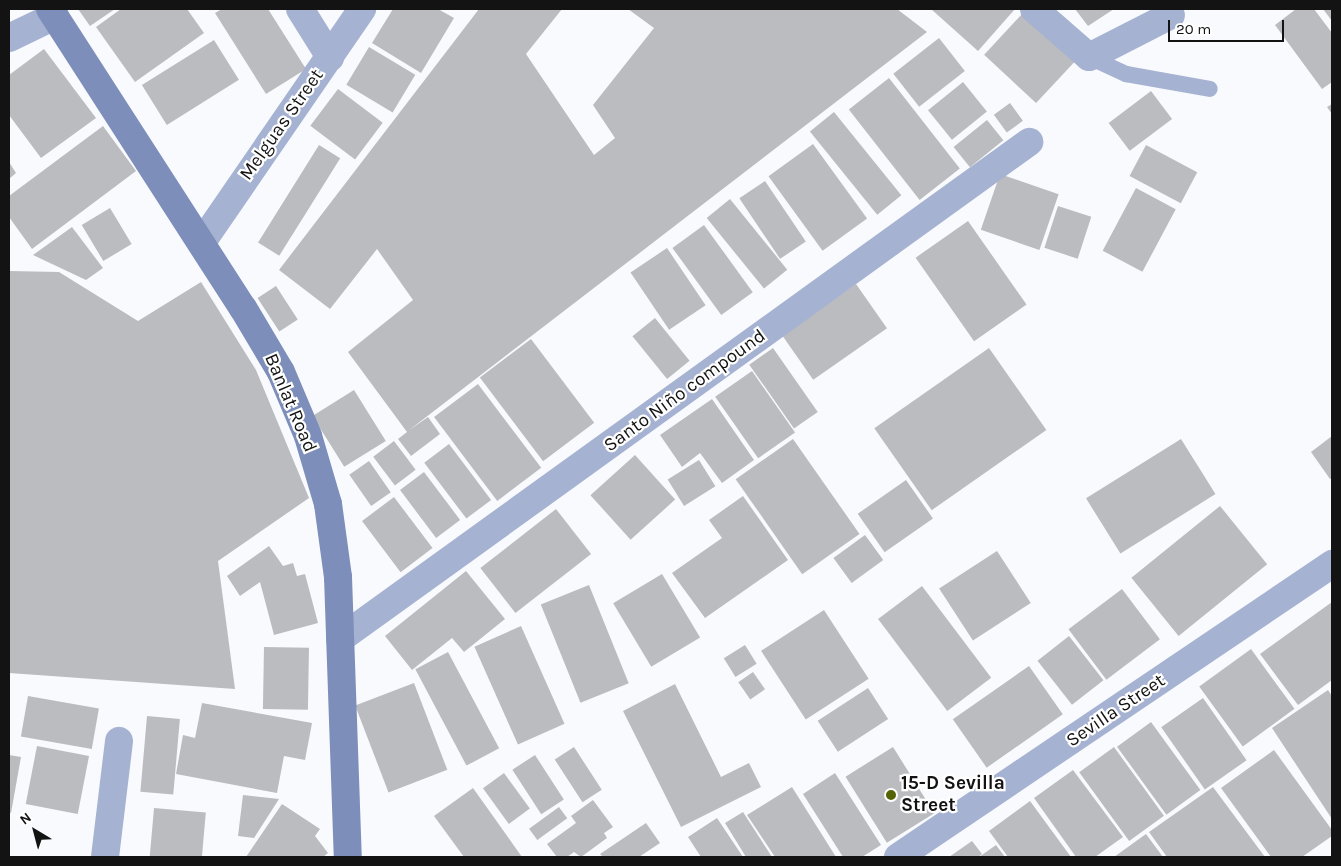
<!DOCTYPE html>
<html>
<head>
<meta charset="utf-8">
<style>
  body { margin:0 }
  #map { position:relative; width:1341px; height:866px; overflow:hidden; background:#f8fafd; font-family:Karla,sans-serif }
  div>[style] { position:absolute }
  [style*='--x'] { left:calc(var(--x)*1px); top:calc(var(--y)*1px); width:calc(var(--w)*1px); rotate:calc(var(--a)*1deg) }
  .building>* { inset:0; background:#bbbcbf; transform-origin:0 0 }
  .lane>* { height:16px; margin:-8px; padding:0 8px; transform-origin:8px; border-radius:8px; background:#a5b2d1 }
  .street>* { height:28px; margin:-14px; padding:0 14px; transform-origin:14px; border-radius:14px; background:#a5b2d1 }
  .secondary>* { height:28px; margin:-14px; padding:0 14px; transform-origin:14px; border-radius:14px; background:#7d8ebb }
  .dots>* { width:14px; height:14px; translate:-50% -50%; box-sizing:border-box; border:2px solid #fff; border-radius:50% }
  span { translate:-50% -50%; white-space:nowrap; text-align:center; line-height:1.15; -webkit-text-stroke:4.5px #fff; paint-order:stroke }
  .street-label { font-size:19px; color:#131314 }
  .poi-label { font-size:19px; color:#131314; font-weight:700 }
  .left { translate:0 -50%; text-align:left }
  .frame { position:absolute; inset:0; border:10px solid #131314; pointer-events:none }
  .north { position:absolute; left:10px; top:806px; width:50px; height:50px; -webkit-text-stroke:4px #fff; paint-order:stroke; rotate:323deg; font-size:14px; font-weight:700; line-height:20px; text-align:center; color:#131314 }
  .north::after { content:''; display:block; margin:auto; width:18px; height:22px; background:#131314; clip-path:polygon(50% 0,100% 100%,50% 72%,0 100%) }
  .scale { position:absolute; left:1168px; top:20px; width:116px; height:22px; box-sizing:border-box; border:2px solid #131314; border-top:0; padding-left:6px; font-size:15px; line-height:18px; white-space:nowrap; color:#131314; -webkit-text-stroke:4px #fff; paint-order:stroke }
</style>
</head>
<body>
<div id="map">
  <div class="building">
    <i style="clip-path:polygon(78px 9px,115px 9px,90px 26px)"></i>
    <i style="clip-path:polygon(121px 9px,187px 9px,204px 33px,135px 82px,96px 27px)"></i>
    <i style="clip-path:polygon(222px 9px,268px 9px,306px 69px,266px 94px,215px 13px)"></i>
    <i style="clip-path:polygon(393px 9px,438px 9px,454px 18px,421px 73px,372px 43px)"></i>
    <i style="clip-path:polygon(479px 9px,562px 9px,526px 54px,594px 155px,615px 138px,593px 105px,654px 28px,628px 9px,897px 9px,927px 32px,408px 431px,428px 417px,440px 434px,411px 456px,398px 439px,407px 432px,348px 352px,413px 300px,377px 249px,330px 309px,279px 270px)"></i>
    <i style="clip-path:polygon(931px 9px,1015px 9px,978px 51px)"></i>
    <i style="clip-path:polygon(1075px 9px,1114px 9px,1088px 26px)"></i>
    <i style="clip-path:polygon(1296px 9px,1314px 9px,1332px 33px,1332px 82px,1322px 89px,1275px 25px)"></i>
    <i style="clip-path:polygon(1323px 9px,1332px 9px,1332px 21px)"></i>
    <i style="left:1023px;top:13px;width:71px;height:57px;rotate:43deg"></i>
    <i style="left:939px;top:38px;width:42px;height:58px;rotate:52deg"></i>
    <i style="left:214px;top:40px;width:47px;height:85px;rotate:58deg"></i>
    <i style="left:369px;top:47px;width:54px;height:44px;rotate:31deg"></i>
    <i style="clip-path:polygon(44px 49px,96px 118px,41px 158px,9px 115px,9px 75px)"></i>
    <i style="left:889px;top:78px;width:115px;height:51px;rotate:52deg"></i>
    <i style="left:963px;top:82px;width:38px;height:45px;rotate:51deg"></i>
    <i style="left:338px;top:89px;width:56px;height:46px;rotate:37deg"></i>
    <i style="left:1151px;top:91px;width:35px;height:53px;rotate:53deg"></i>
    <i style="left:1010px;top:103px;width:22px;height:20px;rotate:54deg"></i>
    <i style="clip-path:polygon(1332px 104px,1332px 114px,1327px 107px)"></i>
    <i style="left:834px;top:112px;width:107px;height:31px;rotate:51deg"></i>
    <i style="left:987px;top:120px;width:26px;height:43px;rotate:51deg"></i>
    <i style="clip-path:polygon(103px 126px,136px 171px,32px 249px,9px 217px,9px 196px)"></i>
    <i style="left:813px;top:144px;width:92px;height:55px;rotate:54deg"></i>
    <i style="left:319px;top:145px;width:25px;height:115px;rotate:32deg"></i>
    <i style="left:1146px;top:145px;width:58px;height:35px;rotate:28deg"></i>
    <i style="clip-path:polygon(9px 162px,16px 173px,9px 179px)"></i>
    <i style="left:1000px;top:174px;width:62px;height:59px;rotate:19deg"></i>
    <i style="left:765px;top:181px;width:73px;height:31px;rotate:56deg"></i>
    <i style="left:1136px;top:188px;width:45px;height:71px;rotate:28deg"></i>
    <i style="left:730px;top:199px;width:91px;height:30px;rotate:51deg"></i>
    <i style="left:1058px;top:206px;width:35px;height:44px;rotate:18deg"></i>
    <i style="left:110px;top:208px;width:42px;height:33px;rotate:59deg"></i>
    <i style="left:968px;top:221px;width:102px;height:64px;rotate:55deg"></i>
    <i style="left:704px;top:225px;width:83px;height:39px;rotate:54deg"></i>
    <i style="clip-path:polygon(72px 227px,103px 268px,86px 280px,33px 255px)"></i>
    <i style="left:667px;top:248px;width:69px;height:44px;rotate:56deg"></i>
    <i style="clip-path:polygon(9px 271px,59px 272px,138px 321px,201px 282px,256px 370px,309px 498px,218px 561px,235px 689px,9px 673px)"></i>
    <i style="left:856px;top:284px;width:54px;height:90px;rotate:55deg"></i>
    <i style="left:276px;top:286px;width:40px;height:22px;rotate:57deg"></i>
    <i style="left:655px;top:318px;width:55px;height:29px;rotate:51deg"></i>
    <i style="left:531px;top:339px;width:105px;height:64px;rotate:53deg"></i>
    <i style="left:773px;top:348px;width:78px;height:29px;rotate:55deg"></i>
    <i style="left:989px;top:348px;width:100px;height:140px;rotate:55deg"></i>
    <i style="left:752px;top:371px;width:75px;height:45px;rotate:55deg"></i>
    <i style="left:478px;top:384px;width:105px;height:55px;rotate:53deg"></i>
    <i style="left:354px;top:390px;width:60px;height:49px;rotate:58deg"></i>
    <i style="clip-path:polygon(712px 399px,754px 460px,722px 483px,700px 453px,682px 467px,660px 435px)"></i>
    <i style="clip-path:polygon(1332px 436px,1332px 478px,1330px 479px,1311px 452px)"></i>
    <i style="left:793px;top:439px;width:116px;height:70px;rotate:55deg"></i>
    <i style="left:1181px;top:439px;width:65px;height:112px;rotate:58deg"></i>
    <i style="left:394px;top:441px;width:36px;height:26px;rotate:53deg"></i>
    <i style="left:449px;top:444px;width:70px;height:31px;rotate:53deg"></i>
    <i style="left:635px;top:455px;width:60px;height:60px;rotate:48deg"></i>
    <i style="left:699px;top:460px;width:31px;height:37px;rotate:58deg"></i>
    <i style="left:369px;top:461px;width:38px;height:24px;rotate:55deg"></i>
    <i style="left:424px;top:472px;width:60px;height:30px;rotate:53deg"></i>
    <i style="left:906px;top:480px;width:47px;height:59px;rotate:55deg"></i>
    <i style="clip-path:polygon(743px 496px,788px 560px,705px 618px,672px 573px,722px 538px,709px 520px)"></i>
    <i style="left:394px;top:497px;width:64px;height:40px;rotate:53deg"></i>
    <i style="left:1220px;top:506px;width:75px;height:114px;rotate:51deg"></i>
    <i style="left:556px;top:509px;width:57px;height:96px;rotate:52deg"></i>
    <i style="left:865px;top:535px;width:31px;height:39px;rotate:54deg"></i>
    <i style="clip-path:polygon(269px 546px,283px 566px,293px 563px,297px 576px,305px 574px,318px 623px,274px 635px,260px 582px,240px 596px,227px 576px)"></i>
    <i style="left:997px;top:551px;width:62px;height:69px;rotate:57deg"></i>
    <i style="clip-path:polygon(466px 571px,505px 619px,464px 652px,452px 638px,412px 670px,385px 636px)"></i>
    <i style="left:662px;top:574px;width:74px;height:57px;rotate:59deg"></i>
    <i style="left:589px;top:585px;width:106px;height:52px;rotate:68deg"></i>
    <i style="left:922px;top:586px;width:115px;height:55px;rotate:53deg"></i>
    <i style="left:1122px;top:589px;width:63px;height:67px;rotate:53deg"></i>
    <i style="clip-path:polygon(1332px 602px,1332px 680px,1298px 705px,1260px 654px)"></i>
    <i style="left:824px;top:610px;width:82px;height:75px;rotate:57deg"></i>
    <i style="left:521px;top:626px;width:107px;height:51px;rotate:66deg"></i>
    <i style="left:1069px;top:636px;width:56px;height:40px;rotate:52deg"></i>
    <i style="left:745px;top:645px;width:22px;height:25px;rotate:58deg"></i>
    <i style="left:264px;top:647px;width:45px;height:62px;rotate:1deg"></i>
    <i style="left:1251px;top:649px;width:74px;height:64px;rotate:54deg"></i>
    <i style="left:448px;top:652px;width:109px;height:37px;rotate:62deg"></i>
    <i style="left:1029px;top:666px;width:59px;height:93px;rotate:55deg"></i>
    <i style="left:753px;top:672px;width:21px;height:18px;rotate:55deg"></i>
    <i style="left:414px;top:683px;width:93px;height:63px;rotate:69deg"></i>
    <i style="clip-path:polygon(675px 684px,721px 777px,749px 763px,761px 787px,681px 827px,623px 711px)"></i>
    <i style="left:868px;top:688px;width:37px;height:60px;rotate:57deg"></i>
    <i style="clip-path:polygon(1328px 690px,1332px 696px,1332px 819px,1272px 728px)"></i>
    <i style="left:28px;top:696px;width:72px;height:41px;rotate:10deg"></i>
    <i style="left:1203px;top:698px;width:76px;height:51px;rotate:55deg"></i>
    <i style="clip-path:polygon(202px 703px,312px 723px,305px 760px,284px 756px,277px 793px,176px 774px,183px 735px,195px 738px)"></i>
    <i style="left:147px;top:716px;width:33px;height:76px;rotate:5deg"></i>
    <i style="left:1151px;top:722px;width:84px;height:42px;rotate:54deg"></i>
    <i style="left:37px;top:746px;width:53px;height:59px;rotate:11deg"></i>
    <i style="left:574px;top:747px;width:51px;height:23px;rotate:57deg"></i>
    <i style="left:893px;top:747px;width:78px;height:56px;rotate:58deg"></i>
    <i style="left:1114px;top:747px;width:85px;height:43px;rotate:54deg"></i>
    <i style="clip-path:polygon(1274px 750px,1332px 830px,1332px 836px,1302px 857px,1271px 857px,1221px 788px)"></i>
    <i style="clip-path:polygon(9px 755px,21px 757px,11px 813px,9px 812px)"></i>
    <i style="left:535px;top:755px;width:53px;height:27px;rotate:57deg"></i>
    <i style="clip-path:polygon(1073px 770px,1123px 837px,1095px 857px,1076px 857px,1034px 798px)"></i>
    <i style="left:504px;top:773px;width:44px;height:26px;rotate:54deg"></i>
    <i style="clip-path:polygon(835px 773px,881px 845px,862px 857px,843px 857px,803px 794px)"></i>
    <i style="clip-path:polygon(792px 787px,836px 857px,775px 857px,747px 815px)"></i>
    <i style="clip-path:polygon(1213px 787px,1265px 857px,1167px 857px,1149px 832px)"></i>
    <i style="clip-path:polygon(473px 788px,522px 857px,464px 857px,434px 816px)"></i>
    <i style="clip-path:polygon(243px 795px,279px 799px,254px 838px,238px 836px)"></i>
    <i style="clip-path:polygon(593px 800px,613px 827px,604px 833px,607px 838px,581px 857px,574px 852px,567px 857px,557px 857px,547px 844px,576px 823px,571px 816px)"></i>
    <i style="clip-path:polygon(1030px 801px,1071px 857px,1008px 857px,989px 831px)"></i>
    <i style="clip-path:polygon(282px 804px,320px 829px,315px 836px,328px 853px,323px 857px,246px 857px)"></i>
    <i style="left:559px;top:807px;width:14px;height:37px;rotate:54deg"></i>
    <i style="left:154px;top:808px;width:52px;height:49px;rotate:5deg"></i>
    <i style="clip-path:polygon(743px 812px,772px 857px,746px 857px,725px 823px)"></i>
    <i style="clip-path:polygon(717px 818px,743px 857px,701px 857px,688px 837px)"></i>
    <i style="clip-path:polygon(646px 823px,660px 843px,639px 857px,603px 857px,600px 854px)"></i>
    <i style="clip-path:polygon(1146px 834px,1163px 857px,1114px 857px)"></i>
    <i style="clip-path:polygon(972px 841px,982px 854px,978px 857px,949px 857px)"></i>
    <i style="clip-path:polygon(996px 845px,1005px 857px,979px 857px)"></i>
  </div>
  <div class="lane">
    <i style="--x:1089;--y:57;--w:41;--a:24.7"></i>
    <i style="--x:1126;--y:74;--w:85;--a:10.1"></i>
  </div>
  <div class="street">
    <i style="--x:300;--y:9;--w:57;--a:58"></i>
    <i style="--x:1034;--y:9;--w:73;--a:41.1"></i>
    <i style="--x:1089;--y:57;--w:92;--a:-27.1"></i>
    <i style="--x:9;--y:38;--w:51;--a:-25.6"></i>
    <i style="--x:202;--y:242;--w:283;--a:-55.5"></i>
    <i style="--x:340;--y:639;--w:850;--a:-35.8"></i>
    <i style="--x:105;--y:857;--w:117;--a:-83.1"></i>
    <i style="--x:898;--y:857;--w:524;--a:-34.02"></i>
  </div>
  <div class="secondary">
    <i style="--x:50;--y:9;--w:356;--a:57.2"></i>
    <i style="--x:243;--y:308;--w:74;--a:59.3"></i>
    <i style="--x:281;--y:372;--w:69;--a:67.1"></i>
    <i style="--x:308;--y:436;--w:71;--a:73.6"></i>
    <i style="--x:328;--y:504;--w:74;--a:82.2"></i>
    <i style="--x:338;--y:577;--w:280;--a:88"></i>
  </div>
  <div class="dots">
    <i style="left:891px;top:795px;background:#556305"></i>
  </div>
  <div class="street-label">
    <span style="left:282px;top:125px;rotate:-55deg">Melguas Street</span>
    <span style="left:685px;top:391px;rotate:-36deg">Santo Niño compound</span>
    <span style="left:290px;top:403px;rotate:67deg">Banlat Road</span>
    <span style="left:1116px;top:711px;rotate:-34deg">Sevilla Street</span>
  </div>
  <div class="poi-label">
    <span class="left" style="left:901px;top:795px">15-D Sevilla<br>Street</span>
  </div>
  <div class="frame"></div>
  <div class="north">N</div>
  <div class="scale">20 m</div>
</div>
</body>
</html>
